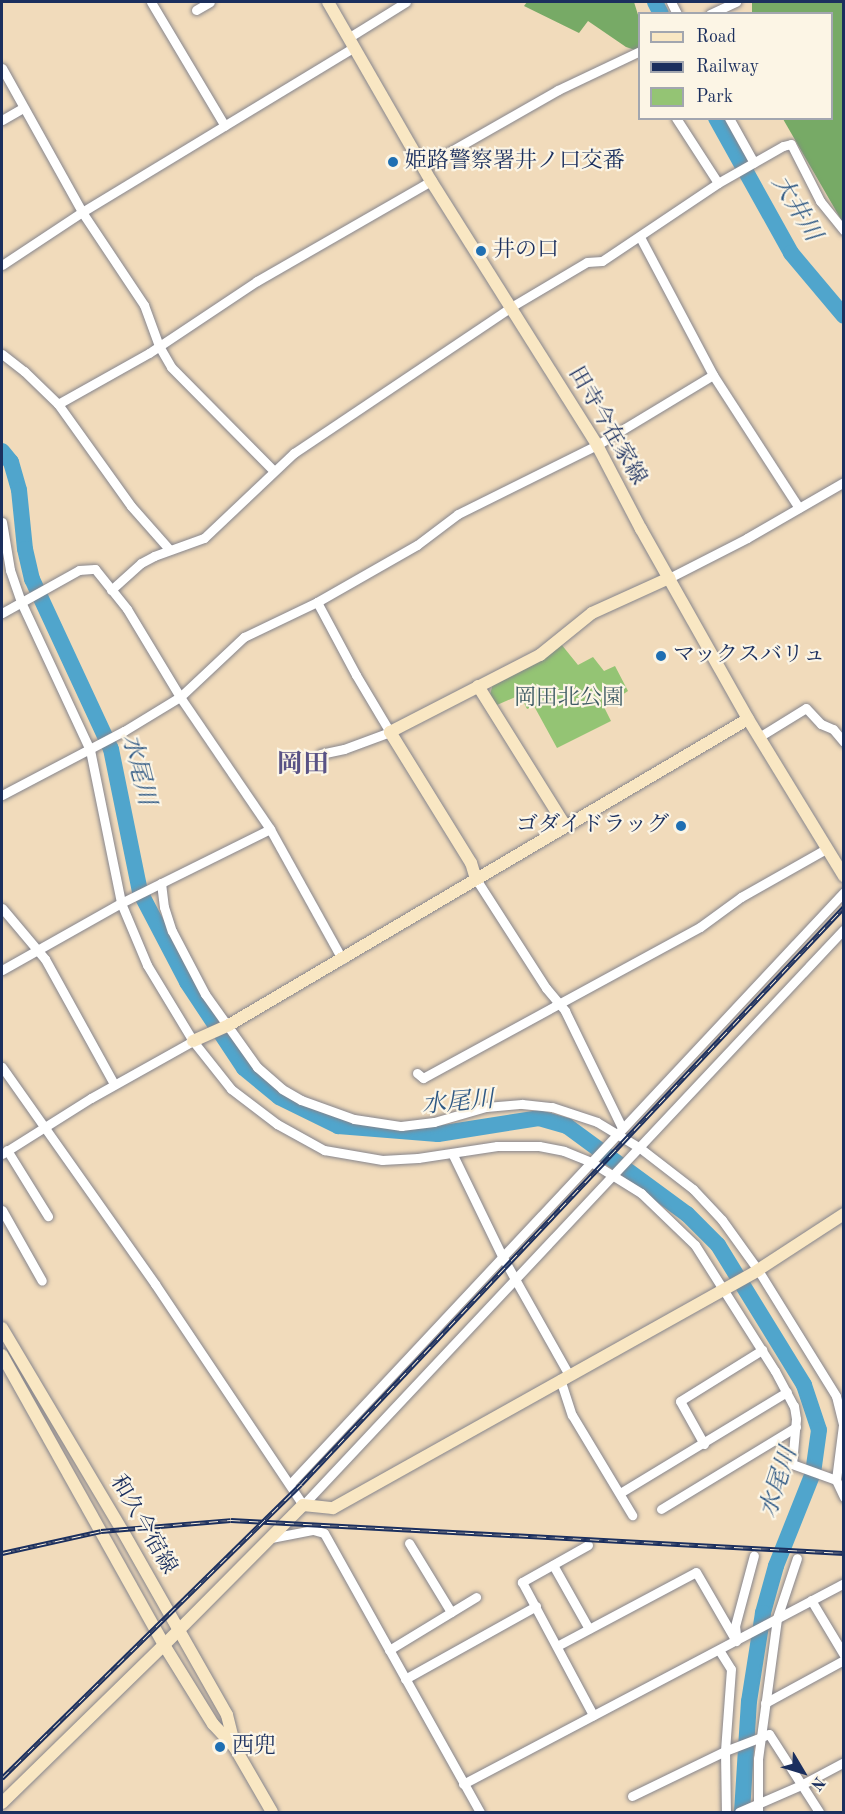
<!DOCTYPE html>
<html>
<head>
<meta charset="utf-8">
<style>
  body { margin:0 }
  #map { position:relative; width:845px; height:1814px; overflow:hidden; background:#f1dbbb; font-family:"Old Standard TT","Noto Serif JP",serif }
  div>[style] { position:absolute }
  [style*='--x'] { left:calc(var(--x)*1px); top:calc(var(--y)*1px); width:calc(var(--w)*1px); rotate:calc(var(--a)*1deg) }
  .green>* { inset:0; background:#94c474 }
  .forest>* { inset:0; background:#7a6 }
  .river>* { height:16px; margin:-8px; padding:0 8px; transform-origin:8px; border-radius:8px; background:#50a5cc }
  .roads { filter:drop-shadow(0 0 2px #86858c) drop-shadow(0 0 2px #86858c) }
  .street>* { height:9px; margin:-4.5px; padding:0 4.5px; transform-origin:4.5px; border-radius:4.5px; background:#fff }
  .secondary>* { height:12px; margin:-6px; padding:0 6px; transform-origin:6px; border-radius:6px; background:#f9e7c3 }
  .rail>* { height:5px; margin-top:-2.5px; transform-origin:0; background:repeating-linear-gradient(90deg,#fcf5e5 0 9px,#1b2f5e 0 18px); box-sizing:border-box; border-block:2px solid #1b2f5e }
  .dots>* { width:16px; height:16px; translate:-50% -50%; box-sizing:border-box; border:3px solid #fcf5e5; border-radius:50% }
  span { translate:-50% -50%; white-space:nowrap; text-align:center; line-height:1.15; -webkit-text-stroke:4.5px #fcf5e5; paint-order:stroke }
  .poi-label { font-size:22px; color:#1b2f5e }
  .left { translate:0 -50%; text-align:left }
  .right { translate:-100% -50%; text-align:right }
  .street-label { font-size:22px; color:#1b2f5e }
  .park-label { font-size:22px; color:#3f5c65 }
  .water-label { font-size:24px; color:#2e5884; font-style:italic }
  .quarter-label { font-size:26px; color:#595285; font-weight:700 }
  .frame { position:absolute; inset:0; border:3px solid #1b2f5e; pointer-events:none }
  .legend { position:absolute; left:638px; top:12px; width:195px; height:108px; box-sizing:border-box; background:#fcf5e5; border:2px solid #a2a6af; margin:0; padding:8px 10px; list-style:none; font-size:18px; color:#1b2f5e }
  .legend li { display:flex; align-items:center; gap:12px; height:30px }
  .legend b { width:30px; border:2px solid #a2a6af }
  .north { position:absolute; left:773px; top:1742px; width:60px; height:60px; -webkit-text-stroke:4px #fcf5e5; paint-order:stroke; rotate:128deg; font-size:16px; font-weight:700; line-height:24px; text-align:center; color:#1b2f5e }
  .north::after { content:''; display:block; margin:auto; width:21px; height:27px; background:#1b2f5e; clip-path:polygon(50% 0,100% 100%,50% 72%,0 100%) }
</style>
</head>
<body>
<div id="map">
  <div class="green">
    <i style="clip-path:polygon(561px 644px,578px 665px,593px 657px,604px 671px,615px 666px,628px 691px,604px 707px,611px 721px,557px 748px,534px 706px,527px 709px,520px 695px,497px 705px,490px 695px,493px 683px)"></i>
  </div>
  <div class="forest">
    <i style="clip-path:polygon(527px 2px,634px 2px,639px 18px,639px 47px,635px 50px,626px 47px,588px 21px,579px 33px,524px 6px)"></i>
    <i style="clip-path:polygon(752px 2px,843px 2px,843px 223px,783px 119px,832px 118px,832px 14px,752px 13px)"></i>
  </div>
  <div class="river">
    <i style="--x:655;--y:2;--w:13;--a:63"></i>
    <i style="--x:716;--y:118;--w:154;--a:60.9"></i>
    <i style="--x:791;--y:253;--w:82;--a:49.9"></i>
    <i style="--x:2;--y:451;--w:14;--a:51"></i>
    <i style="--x:11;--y:462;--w:29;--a:74"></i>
    <i style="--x:19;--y:490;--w:59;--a:84.2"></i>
    <i style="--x:25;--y:549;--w:31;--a:77"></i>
    <i style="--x:32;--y:579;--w:187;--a:65.1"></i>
    <i style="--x:111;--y:749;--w:146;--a:78.5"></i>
    <i style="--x:140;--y:892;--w:102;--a:62.4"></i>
    <i style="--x:187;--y:982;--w:103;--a:56.5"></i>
    <i style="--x:244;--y:1068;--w:45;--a:39.6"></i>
    <i style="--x:279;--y:1097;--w:66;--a:26.2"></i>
    <i style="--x:338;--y:1126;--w:100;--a:4.6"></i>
    <i style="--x:438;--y:1134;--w:102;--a:-9"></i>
    <i style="--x:539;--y:1118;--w:29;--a:16"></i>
    <i style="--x:567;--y:1126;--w:149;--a:36.3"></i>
    <i style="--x:687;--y:1214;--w:44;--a:45"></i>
    <i style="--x:718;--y:1245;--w:164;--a:58.4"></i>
    <i style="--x:804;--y:1385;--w:47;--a:71.6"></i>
    <i style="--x:819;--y:1430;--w:43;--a:97.9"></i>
    <i style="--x:813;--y:1473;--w:100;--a:111.7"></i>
    <i style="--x:776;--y:1566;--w:49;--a:105.5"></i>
    <i style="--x:763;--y:1613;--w:89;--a:99"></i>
    <i style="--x:749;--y:1701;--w:111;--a:93.6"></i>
  </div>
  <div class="roads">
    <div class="street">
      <i style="--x:151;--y:2;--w:144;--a:59.2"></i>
      <i style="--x:671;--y:2;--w:13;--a:63"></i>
      <i style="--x:196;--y:10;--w:16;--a:-30"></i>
      <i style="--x:710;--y:14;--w:29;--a:-25"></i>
      <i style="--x:348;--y:38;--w:68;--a:-31.8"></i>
      <i style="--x:2;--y:68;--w:165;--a:60.9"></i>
      <i style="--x:82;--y:212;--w:112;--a:56.3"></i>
      <i style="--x:144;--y:305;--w:44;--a:69.9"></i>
      <i style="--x:159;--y:346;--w:24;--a:60"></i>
      <i style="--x:171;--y:367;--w:146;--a:45.3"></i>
      <i style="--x:676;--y:118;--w:77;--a:57.1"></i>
      <i style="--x:729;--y:118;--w:51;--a:60.9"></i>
      <i style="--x:2;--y:120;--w:24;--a:-30"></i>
      <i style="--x:423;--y:167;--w:155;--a:-29.7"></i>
      <i style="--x:558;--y:90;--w:91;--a:-25.4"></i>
      <i style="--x:640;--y:237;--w:156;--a:62.1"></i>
      <i style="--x:713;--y:375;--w:158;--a:57.1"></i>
      <i style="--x:2;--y:265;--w:96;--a:-33.5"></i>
      <i style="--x:82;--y:212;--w:318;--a:-31.2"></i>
      <i style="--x:2;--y:354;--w:28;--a:38"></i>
      <i style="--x:24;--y:371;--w:47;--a:44.1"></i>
      <i style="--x:58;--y:404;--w:125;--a:54.4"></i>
      <i style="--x:131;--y:506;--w:57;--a:48.5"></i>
      <i style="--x:58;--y:404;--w:104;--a:-29.3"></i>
      <i style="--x:149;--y:353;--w:130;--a:-33.7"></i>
      <i style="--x:257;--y:281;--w:201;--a:-29.9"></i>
      <i style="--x:2;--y:522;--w:49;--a:80.5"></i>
      <i style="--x:10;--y:570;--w:34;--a:71"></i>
      <i style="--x:21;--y:602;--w:163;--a:65"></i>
      <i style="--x:90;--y:750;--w:156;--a:78.5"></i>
      <i style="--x:121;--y:903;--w:67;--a:67.2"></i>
      <i style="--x:147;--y:965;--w:89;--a:58.8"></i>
      <i style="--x:193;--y:1041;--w:61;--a:51.6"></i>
      <i style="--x:231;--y:1089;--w:58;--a:37.3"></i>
      <i style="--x:277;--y:1124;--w:54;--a:29"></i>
      <i style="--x:324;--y:1150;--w:59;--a:9.8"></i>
      <i style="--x:382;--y:1160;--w:36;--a:-3"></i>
      <i style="--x:418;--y:1158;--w:80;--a:-8.6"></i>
      <i style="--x:497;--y:1146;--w:42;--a:0"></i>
      <i style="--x:539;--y:1146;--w:25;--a:11"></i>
      <i style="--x:564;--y:1151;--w:29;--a:22"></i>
      <i style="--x:591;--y:1162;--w:59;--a:31.8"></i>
      <i style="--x:641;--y:1193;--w:75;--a:43.9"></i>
      <i style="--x:695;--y:1245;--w:149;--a:57.6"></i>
      <i style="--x:775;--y:1371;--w:40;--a:62"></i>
      <i style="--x:794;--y:1406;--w:13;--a:81"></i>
      <i style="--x:796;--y:1419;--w:45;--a:95.1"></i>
      <i style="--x:792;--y:1464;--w:47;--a:20"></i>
      <i style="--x:669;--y:578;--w:88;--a:-27.1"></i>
      <i style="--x:747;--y:538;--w:112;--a:-30"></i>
      <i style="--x:111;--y:590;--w:40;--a:-42"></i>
      <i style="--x:141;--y:563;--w:15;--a:-28"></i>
      <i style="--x:154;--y:556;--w:53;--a:-19.8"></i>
      <i style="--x:204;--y:538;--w:124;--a:-43.4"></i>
      <i style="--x:294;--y:453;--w:262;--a:-33.9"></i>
      <i style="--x:511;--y:307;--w:88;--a:-30.6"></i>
      <i style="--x:587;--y:262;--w:15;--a:-4"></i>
      <i style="--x:602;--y:261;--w:140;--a:-33.9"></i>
      <i style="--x:718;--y:183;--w:75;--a:-29.6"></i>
      <i style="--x:783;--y:146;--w:8;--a:-14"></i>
      <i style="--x:791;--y:144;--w:64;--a:63"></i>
      <i style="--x:820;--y:201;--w:38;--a:51"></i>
      <i style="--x:317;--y:602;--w:83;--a:61.9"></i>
      <i style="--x:356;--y:675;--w:66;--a:59.2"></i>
      <i style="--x:390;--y:732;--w:49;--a:159.7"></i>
      <i style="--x:344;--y:749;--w:24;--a:168"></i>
      <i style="--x:2;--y:613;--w:88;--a:-29.2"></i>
      <i style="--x:79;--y:570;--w:16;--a:-4"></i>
      <i style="--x:95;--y:569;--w:51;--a:51.3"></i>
      <i style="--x:127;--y:609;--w:103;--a:58.9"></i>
      <i style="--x:180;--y:697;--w:160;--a:55.7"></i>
      <i style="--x:270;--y:829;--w:149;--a:61"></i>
      <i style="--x:759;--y:737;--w:55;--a:-31.7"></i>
      <i style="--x:806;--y:708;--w:22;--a:47"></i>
      <i style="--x:821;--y:724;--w:13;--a:23"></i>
      <i style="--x:833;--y:729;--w:17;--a:50"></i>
      <i style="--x:2;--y:795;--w:138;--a:-27.7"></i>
      <i style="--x:124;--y:731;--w:66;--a:-31.3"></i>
      <i style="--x:180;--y:697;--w:88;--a:-43.2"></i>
      <i style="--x:244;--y:637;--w:81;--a:-25.6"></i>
      <i style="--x:317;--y:602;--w:115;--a:-29.7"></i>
      <i style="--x:417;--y:545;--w:51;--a:-37.1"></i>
      <i style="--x:458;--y:514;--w:155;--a:-26.4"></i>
      <i style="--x:597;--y:445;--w:135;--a:-31.1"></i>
      <i style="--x:476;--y:879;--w:130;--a:57.3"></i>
      <i style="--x:546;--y:988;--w:30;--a:50"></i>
      <i style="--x:565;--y:1011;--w:130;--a:64"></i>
      <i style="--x:161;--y:883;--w:24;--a:83"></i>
      <i style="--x:164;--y:907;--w:25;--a:72"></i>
      <i style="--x:172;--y:931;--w:71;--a:62.4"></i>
      <i style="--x:205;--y:994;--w:90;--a:54.5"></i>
      <i style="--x:257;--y:1067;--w:33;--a:41"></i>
      <i style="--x:282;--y:1089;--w:22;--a:30"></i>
      <i style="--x:301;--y:1100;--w:56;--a:19.7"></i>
      <i style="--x:354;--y:1119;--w:48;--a:8.5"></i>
      <i style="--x:401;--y:1126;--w:33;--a:-7"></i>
      <i style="--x:434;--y:1122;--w:54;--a:-16.1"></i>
      <i style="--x:486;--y:1107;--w:36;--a:-5"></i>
      <i style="--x:522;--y:1104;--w:30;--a:6"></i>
      <i style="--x:552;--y:1107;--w:47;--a:18.4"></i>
      <i style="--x:597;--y:1122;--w:50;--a:31.2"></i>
      <i style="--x:640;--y:1148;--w:67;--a:37.7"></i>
      <i style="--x:693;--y:1189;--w:42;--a:46.9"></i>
      <i style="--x:722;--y:1220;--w:62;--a:54.2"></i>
      <i style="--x:758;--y:1270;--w:148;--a:58.2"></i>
      <i style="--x:836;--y:1396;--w:30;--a:76"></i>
      <i style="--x:843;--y:1425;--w:55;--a:97.3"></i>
      <i style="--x:836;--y:1480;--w:19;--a:65"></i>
      <i style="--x:2;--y:908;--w:67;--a:49.9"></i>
      <i style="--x:45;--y:959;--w:143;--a:61.1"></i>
      <i style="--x:2;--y:970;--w:137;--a:-29.4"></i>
      <i style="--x:121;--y:903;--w:166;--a:-26.4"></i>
      <i style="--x:2;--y:1067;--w:266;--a:54.8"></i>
      <i style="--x:155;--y:1284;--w:266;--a:56.2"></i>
      <i style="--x:303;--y:1505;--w:790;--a:-46.79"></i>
      <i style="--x:417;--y:1073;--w:8;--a:40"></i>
      <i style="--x:423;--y:1078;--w:315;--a:-28.6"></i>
      <i style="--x:700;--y:927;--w:51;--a:-36.2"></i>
      <i style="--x:741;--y:897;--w:98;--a:-29.5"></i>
      <i style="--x:7;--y:1150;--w:78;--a:58.2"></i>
      <i style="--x:452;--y:1153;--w:114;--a:64.1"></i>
      <i style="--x:502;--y:1256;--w:137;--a:60.6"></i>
      <i style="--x:2;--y:1154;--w:105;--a:-32.2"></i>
      <i style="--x:91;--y:1098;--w:117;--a:-29.2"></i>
      <i style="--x:2;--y:1210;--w:81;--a:60.6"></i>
      <i style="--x:560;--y:1379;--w:38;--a:72"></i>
      <i style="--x:572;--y:1415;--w:117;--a:59"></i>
      <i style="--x:704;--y:1444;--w:49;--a:-119.2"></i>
      <i style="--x:680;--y:1401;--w:97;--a:-31.9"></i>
      <i style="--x:290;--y:1484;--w:811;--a:-46.9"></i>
      <i style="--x:620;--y:1493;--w:195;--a:-31.2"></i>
      <i style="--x:661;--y:1509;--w:158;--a:-31.3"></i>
      <i style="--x:271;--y:1538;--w:43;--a:-10.8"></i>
      <i style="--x:313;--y:1530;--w:11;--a:15"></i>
      <i style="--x:324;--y:1533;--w:320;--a:60.8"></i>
      <i style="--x:409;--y:1543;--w:81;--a:58.7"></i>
      <i style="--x:588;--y:1545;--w:76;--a:150.7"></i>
      <i style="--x:522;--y:1582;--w:151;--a:61.9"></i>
      <i style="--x:553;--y:1565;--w:73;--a:60.6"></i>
      <i style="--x:811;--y:1600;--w:64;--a:59"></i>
      <i style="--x:736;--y:1635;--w:9;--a:-96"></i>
      <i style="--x:735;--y:1626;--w:73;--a:-75"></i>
      <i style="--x:557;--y:1646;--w:157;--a:-28"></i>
      <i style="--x:696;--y:1572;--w:80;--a:59.9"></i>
      <i style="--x:389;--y:1650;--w:102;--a:-31.3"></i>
      <i style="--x:719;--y:1650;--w:22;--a:58"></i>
      <i style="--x:731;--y:1669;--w:82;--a:94.2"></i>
      <i style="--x:725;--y:1751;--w:61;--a:89.1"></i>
      <i style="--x:405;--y:1679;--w:150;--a:-29.1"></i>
      <i style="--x:765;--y:1703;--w:90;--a:-28.6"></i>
      <i style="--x:463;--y:1784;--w:431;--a:-27.8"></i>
      <i style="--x:632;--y:1796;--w:103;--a:-25.8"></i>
      <i style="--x:725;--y:1751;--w:47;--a:-21.1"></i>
      <i style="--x:769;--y:1734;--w:93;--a:57.3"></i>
      <i style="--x:739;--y:1812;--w:68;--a:-23.5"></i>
      <i style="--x:801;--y:1785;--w:49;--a:-28.1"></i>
      <i style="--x:758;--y:1812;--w:53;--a:-90"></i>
      <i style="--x:758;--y:1759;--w:142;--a:-82.3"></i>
      <i style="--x:777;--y:1618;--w:63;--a:-71.6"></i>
    </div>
    <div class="secondary">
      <i style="--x:328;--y:2;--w:207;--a:60.1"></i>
      <i style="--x:431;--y:181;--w:312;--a:57.8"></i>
      <i style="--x:597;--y:445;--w:95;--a:62.4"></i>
      <i style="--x:641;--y:529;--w:218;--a:60.6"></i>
      <i style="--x:748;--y:719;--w:184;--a:58.6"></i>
      <i style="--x:478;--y:686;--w:164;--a:58"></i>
      <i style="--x:476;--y:879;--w:17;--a:-107"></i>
      <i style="--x:471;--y:863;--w:154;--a:-121.7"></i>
      <i style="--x:390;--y:732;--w:169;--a:-27.2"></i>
      <i style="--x:540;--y:655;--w:67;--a:-38.9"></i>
      <i style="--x:592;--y:613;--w:85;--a:-24.4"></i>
      <i style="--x:193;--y:1041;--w:39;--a:-24"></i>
      <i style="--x:229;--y:1025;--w:602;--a:-30.52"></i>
      <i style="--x:2;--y:1328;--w:235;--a:59.3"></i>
      <i style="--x:122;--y:1530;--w:213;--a:60.4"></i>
      <i style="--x:227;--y:1715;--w:33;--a:76"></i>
      <i style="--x:2;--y:1355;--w:332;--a:60.8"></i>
      <i style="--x:164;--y:1645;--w:93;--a:58.2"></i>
      <i style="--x:213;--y:1724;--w:33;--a:47"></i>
      <i style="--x:235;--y:1748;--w:74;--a:60"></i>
      <i style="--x:2;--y:1803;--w:226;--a:-44.3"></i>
      <i style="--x:164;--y:1645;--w:197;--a:-45.2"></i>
      <i style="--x:303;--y:1505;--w:30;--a:6"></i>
      <i style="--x:333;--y:1508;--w:487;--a:-29.2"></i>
      <i style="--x:758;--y:1270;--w:103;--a:-33.1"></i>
    </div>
  </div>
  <div class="rail">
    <i style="--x:2;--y:1553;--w:101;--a:-12.5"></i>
    <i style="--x:101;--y:1531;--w:130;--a:-4.8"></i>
    <i style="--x:231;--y:1520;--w:614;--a:3.08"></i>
    <i style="--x:2;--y:1778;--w:419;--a:-44.5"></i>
    <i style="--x:301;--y:1484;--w:792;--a:-46.74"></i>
  </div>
  <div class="dots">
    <i style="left:393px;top:162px;background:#1f6fb2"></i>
    <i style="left:481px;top:251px;background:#1f6fb2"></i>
    <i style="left:661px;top:656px;background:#1f6fb2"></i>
    <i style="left:681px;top:826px;background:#1f6fb2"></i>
    <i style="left:220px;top:1747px;background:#1f6fb2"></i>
  </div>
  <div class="poi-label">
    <span class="left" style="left:405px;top:162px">姫路警察署井ノ口交番</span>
    <span class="left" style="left:493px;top:251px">井の口</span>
    <span class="left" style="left:673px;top:656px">マックスバリュ</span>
    <span class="right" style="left:669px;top:826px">ゴダイドラッグ</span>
    <span class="left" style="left:232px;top:1747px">西兜</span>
  </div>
  <div class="street-label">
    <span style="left:607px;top:426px;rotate:60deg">田寺今在家線</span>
    <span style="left:143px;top:1525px;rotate:60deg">和久今宿線</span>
  </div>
  <div class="park-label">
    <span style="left:569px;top:699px">岡田北公園</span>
  </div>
  <div class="water-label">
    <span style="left:795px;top:209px;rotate:59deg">大井川</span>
    <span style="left:137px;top:770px;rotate:76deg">水尾川</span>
    <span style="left:458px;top:1104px;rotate:-5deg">水尾川</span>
    <span style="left:780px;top:1483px;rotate:-72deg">水尾川</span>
  </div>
  <div class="quarter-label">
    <span style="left:303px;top:766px">岡田</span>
  </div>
  <div class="frame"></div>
  <ul class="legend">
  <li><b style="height:8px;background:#f9e7c3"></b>Road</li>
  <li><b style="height:8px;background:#1b2f5e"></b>Railway</li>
  <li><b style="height:16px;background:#94c474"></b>Park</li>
  </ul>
  <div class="north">N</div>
</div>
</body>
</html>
